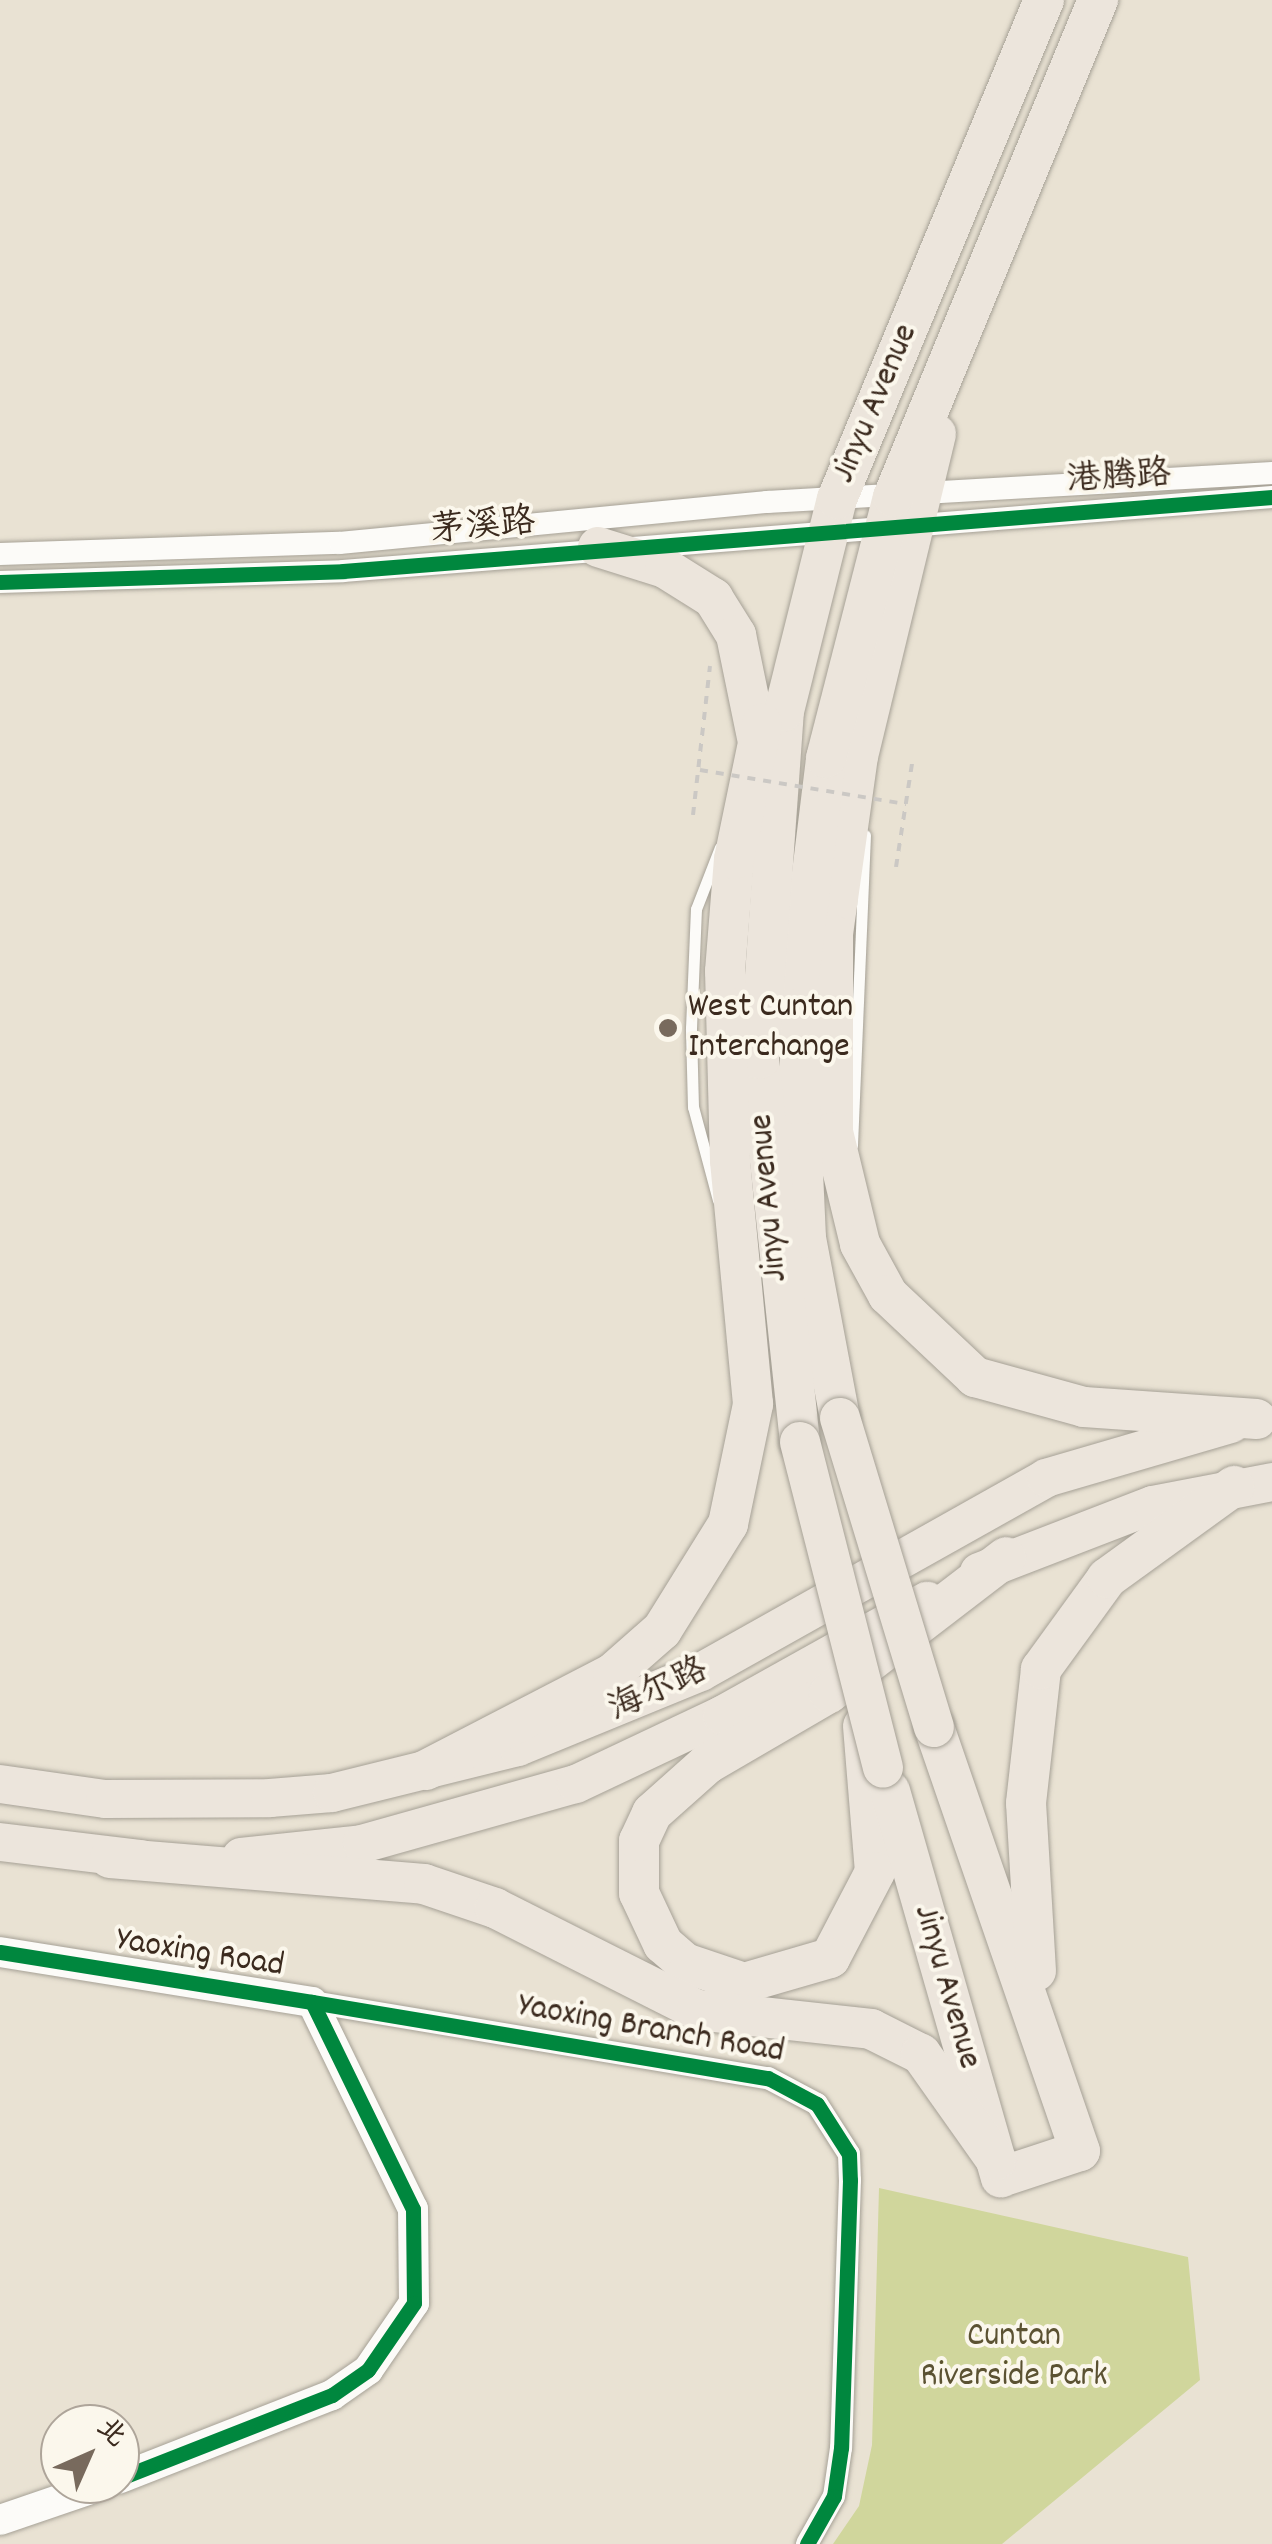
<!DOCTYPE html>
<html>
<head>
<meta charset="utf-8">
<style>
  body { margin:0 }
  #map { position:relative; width:1272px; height:2544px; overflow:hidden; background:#e9e2d3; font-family:Dekko,"LXGW WenKai TC",sans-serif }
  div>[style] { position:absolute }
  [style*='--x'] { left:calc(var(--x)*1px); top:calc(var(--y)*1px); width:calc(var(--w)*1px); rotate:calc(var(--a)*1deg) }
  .green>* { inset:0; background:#d0d69c }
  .path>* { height:4px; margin-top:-2px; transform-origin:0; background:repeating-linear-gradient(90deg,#cbc8c4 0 8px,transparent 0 16px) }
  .roads { filter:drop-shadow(0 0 2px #a6a196) drop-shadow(0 0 2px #a6a196) }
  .service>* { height:11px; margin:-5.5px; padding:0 5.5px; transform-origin:5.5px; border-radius:5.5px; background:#fcfbf8 }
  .minor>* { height:22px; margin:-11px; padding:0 11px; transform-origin:11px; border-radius:11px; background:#fcfbf8 }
  .tertiary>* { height:30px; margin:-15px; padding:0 15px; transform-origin:15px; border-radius:15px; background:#fcfbf8 }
  .primary>* { height:38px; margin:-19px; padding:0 19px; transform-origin:19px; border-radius:19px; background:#ece5dc }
  .trunk>* { height:40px; margin:-20px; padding:0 20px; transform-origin:20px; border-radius:20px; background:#ece5dc }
  .path-bridge>* { height:4px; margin-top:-2px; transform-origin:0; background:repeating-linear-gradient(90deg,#cbc8c4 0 8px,transparent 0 16px) }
  .bridges { filter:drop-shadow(0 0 2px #a6a196) drop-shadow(0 0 2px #a6a196) }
  .trunk-bridge>* { height:40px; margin:-20px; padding:0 20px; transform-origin:20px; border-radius:20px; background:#ece5dc }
  .cycleway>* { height:15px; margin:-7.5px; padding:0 7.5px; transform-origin:7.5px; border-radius:7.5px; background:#00873e }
  .dots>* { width:28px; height:28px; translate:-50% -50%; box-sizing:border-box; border:5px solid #fbf7ec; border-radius:50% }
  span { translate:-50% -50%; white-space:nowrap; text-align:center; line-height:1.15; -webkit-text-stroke:8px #fbf7ec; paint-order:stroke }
  .street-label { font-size:35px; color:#3b2a1e }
  .poi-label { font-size:35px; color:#3b2a1e }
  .left { translate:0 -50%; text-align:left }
  .park-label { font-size:35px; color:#5b5232 }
  .north { position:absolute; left:40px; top:2404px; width:100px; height:100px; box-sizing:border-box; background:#fbf7ec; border:2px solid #aea59a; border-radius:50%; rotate:45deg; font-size:28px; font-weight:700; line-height:40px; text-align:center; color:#3b2a1e }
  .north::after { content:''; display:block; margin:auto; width:35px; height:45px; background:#786a5d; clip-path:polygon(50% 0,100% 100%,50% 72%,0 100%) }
</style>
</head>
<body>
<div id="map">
  <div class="green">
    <i style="clip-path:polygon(879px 2188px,1188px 2257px,1200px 2380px,1002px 2544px,833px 2544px,859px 2506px,872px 2445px)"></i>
  </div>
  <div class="path">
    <i style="--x:693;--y:815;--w:150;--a:-83.5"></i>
    <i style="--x:896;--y:867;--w:111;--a:-81.2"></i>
  </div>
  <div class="roads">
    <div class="service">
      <i style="--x:852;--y:1145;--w:310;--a:-87.6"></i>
      <i style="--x:718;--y:1200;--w:96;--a:-105"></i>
      <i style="--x:693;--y:1107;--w:79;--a:-91.5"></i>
      <i style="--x:691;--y:1028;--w:119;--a:-87.6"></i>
      <i style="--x:696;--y:909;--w:66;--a:-68.8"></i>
    </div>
    <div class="minor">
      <i style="--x:0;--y:554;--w:340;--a:-1.9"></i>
      <i style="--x:340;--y:543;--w:429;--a:-5.5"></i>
      <i style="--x:767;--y:502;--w:506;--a:-3.29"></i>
      <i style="--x:0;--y:582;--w:343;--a:-1.8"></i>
      <i style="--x:343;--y:571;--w:932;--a:-4.55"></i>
      <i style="--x:312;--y:2002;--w:462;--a:9.5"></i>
      <i style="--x:768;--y:2078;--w:55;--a:28"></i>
      <i style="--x:817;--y:2104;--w:59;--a:57.4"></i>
      <i style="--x:849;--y:2154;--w:26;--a:88"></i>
      <i style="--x:850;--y:2180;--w:268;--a:91.9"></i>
      <i style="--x:841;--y:2448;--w:49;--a:98.3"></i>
      <i style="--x:834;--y:2496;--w:55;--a:119.4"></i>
    </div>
    <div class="tertiary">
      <i style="--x:0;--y:1952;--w:316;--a:9.1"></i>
      <i style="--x:312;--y:2002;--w:230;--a:64"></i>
      <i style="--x:413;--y:2209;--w:94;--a:89.4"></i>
      <i style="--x:414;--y:2303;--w:81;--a:124.5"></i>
      <i style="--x:368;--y:2370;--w:44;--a:145.2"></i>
      <i style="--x:332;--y:2395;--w:228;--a:158.6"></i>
      <i style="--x:0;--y:2520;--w:111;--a:-18.9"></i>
    </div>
    <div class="primary">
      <i style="--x:979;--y:1572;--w:186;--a:-21.1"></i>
      <i style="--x:1153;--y:1505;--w:121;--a:-10.9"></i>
      <i style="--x:0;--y:1784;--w:106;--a:8.1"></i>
      <i style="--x:105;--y:1799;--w:165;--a:-0.3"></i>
      <i style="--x:270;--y:1798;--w:62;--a:-4.6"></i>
      <i style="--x:332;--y:1793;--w:192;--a:-13.9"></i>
      <i style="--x:518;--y:1747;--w:198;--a:-22.3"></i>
      <i style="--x:701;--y:1672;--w:396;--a:-29.3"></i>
      <i style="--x:1046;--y:1478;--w:193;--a:-16.3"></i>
      <i style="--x:0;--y:1842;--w:142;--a:6.9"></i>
      <i style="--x:241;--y:1857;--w:122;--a:-6.1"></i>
      <i style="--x:362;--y:1844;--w:222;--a:-15.7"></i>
      <i style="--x:576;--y:1784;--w:161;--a:-25.3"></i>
      <i style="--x:722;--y:1715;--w:235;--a:-29.1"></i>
    </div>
    <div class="trunk">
      <i style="--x:936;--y:434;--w:331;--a:103.6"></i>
      <i style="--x:858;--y:756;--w:181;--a:98"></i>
      <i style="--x:833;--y:935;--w:197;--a:90"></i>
      <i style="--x:833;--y:1132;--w:115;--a:76.4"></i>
      <i style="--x:860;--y:1244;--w:58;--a:61.2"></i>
      <i style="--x:888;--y:1295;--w:120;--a:43.3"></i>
      <i style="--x:975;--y:1377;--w:113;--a:15.4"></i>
      <i style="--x:1084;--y:1407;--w:173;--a:4"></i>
      <i style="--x:598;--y:547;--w:70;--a:17.4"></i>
      <i style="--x:665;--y:568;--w:57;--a:32"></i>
      <i style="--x:713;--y:598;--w:44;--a:58.1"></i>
      <i style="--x:736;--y:635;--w:104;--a:78.4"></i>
      <i style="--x:840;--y:1418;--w:183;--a:-100.7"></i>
      <i style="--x:806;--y:1238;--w:133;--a:-92.6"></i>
      <i style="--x:800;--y:1105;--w:134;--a:-90"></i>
      <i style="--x:800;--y:971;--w:215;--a:-83"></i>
      <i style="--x:826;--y:758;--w:269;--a:-75.6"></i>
      <i style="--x:893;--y:497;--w:538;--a:-67.59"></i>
      <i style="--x:800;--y:1442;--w:385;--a:-96.1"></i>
      <i style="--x:759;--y:1059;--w:349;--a:-85.9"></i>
      <i style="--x:784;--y:711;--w:219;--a:-76"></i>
      <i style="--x:837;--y:499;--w:540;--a:-67.47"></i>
      <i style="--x:863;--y:1726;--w:146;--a:85.3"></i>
      <i style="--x:875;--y:1872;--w:97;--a:117.6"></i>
      <i style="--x:830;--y:1958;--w:90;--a:163.8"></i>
      <i style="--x:744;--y:1983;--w:62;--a:-161.3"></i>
      <i style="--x:685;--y:1963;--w:29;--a:-139"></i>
      <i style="--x:663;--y:1944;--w:56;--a:-115.2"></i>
      <i style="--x:639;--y:1893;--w:52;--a:-90"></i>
      <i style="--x:639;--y:1841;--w:31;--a:-65"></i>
      <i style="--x:652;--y:1813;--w:74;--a:-41.7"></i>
      <i style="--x:707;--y:1764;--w:141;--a:-30.2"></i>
      <i style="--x:829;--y:1693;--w:223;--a:-37.5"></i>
      <i style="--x:426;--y:1770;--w:211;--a:-27.4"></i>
      <i style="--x:613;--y:1673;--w:65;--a:-41.3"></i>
      <i style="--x:662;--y:1630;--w:125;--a:-58.1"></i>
      <i style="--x:728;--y:1524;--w:123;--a:-78.2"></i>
      <i style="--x:753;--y:1404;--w:244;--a:-95.4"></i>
      <i style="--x:730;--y:1161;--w:190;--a:-91.5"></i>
      <i style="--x:725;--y:971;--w:112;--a:-85.4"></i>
      <i style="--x:734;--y:859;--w:138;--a:-78.3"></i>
      <i style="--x:890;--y:1791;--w:402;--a:74"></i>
      <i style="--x:1001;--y:2177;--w:83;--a:-18.2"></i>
      <i style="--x:1080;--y:2151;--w:448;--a:-109"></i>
      <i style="--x:110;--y:1858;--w:315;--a:4.7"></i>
      <i style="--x:424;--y:1884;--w:75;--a:18.7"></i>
      <i style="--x:495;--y:1908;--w:226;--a:26.8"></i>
      <i style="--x:697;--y:2010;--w:175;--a:6.2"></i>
      <i style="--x:871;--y:2029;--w:56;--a:26.6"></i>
      <i style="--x:921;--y:2054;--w:130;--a:54.7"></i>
      <i style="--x:1036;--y:1971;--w:168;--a:-93.4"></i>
      <i style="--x:1026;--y:1803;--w:135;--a:-83.6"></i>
      <i style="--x:1041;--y:1669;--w:112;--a:-54"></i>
      <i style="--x:1107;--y:1578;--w:157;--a:-35.9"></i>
    </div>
  </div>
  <div class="path-bridge">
    <i style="--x:700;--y:770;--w:209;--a:9.4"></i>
  </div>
  <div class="bridges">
    <div class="trunk-bridge">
      <i style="--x:840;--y:1418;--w:323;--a:73.1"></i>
      <i style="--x:800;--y:1442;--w:336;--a:75.7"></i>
    </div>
  </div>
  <div class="cycleway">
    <i style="--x:0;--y:582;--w:343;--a:-1.8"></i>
    <i style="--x:343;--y:571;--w:932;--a:-4.55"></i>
    <i style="--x:0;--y:1952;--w:316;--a:9.1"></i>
    <i style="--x:312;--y:2002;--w:230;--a:64"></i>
    <i style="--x:413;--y:2209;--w:94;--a:89.4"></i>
    <i style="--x:414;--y:2303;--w:81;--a:124.5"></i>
    <i style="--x:368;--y:2370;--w:44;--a:145.2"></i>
    <i style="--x:332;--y:2395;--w:228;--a:158.6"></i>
    <i style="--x:312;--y:2002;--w:462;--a:9.5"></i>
    <i style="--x:768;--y:2078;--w:55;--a:28"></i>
    <i style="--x:817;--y:2104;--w:59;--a:57.4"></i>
    <i style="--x:849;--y:2154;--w:26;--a:88"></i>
    <i style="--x:850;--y:2180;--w:268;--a:91.9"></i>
    <i style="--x:841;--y:2448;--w:49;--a:98.3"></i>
    <i style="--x:834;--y:2496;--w:55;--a:119.4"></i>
  </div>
  <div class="dots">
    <i style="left:668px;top:1028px;background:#786a5d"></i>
  </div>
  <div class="street-label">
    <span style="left:876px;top:404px;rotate:-67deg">Jinyu Avenue</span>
    <span style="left:1119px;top:479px;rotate:-4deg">港腾路</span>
    <span style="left:483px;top:528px;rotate:-5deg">茅溪路</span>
    <span style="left:770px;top:1198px;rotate:-95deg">Jinyu Avenue</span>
    <span style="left:659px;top:1691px;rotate:-25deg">海尔路</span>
    <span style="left:200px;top:1954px;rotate:9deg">Yaoxing Road</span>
    <span style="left:946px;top:1987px;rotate:74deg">Jinyu Avenue</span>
    <span style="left:651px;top:2030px;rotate:10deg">Yaoxing Branch Road</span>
  </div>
  <div class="poi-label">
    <span class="left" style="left:688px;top:1028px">West Cuntan<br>Interchange</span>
  </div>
  <div class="park-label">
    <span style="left:1014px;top:2357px">Cuntan<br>Riverside Park</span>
  </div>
  <div class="north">北</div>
</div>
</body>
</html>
